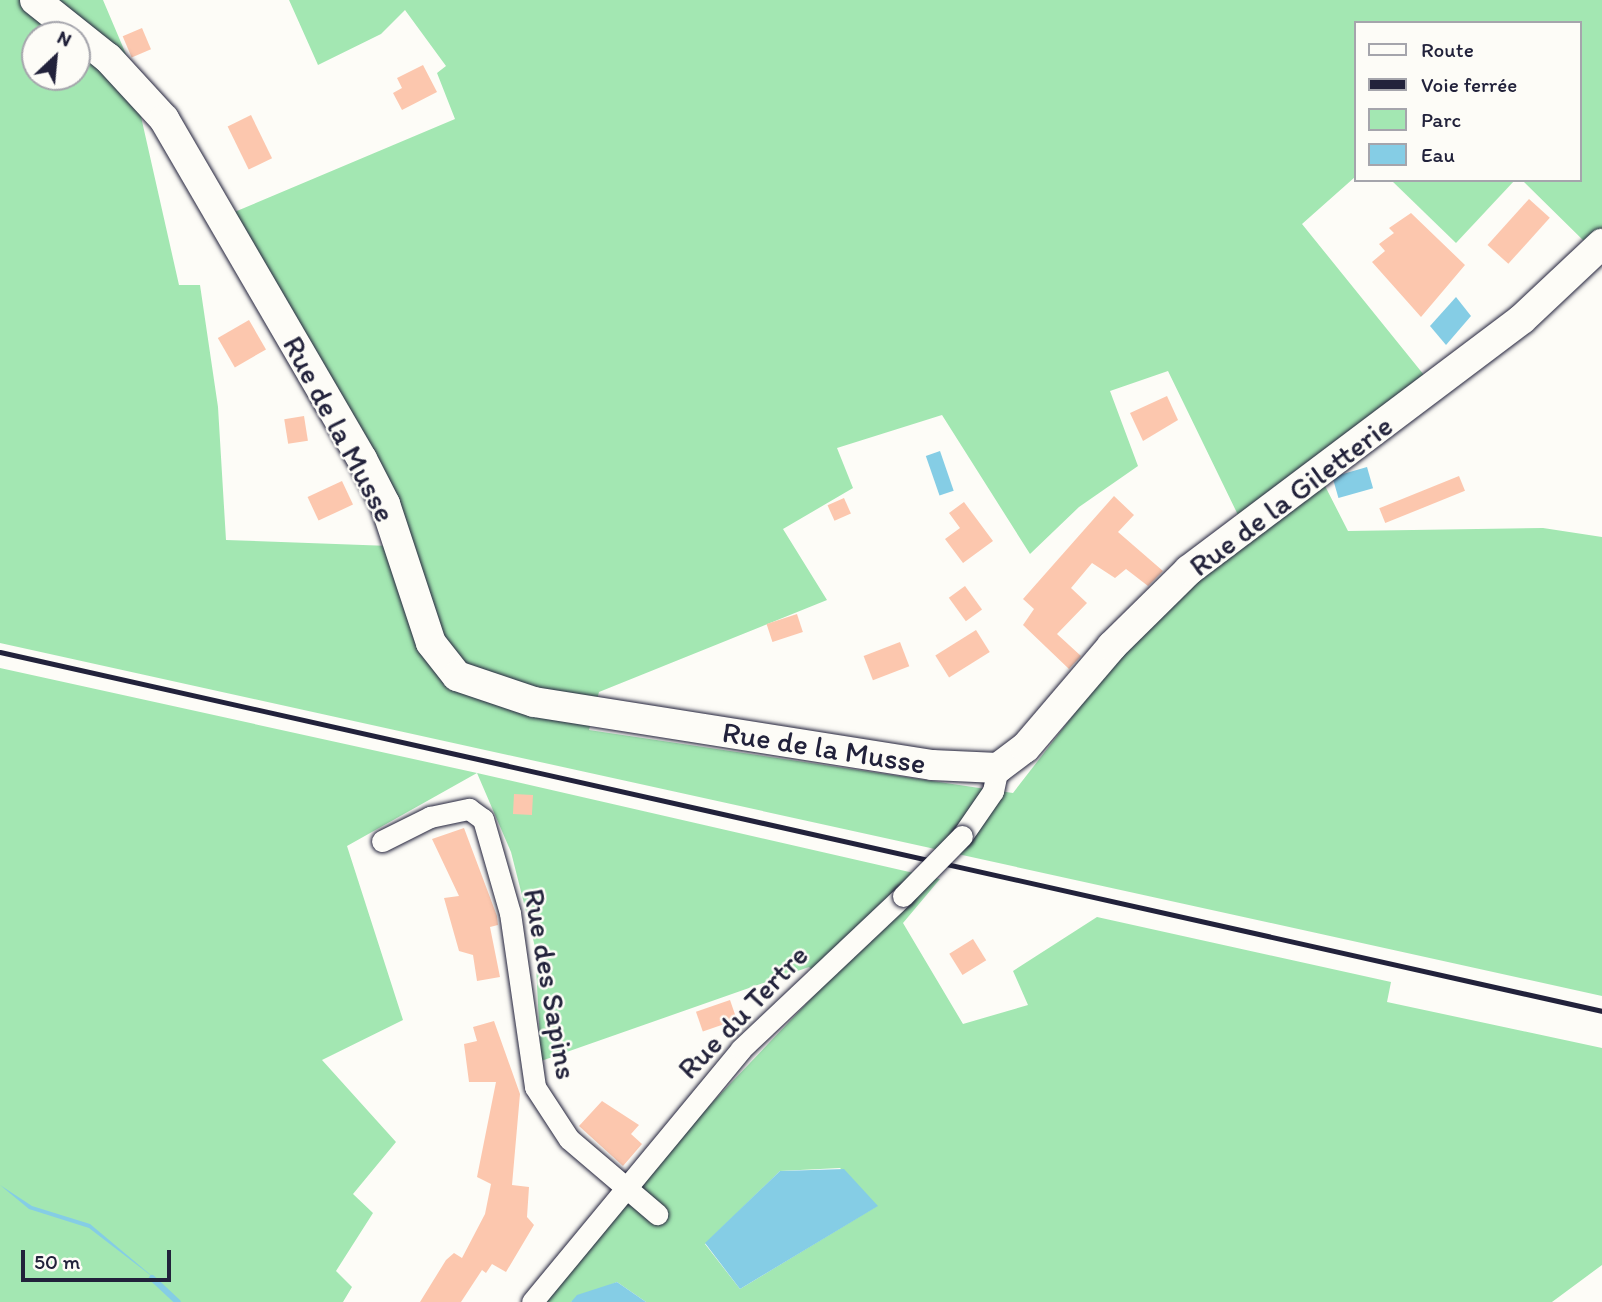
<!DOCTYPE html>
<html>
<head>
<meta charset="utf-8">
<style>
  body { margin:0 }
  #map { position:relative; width:1602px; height:1302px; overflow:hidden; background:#fdfcf7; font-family:Itim,sans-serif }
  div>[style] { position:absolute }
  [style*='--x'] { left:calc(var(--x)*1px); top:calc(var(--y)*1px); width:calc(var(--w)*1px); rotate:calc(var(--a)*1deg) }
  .green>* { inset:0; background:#a3e7b2 }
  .water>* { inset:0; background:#85cde5; transform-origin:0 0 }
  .stream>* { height:6px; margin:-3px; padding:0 3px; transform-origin:3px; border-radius:3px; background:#85cde5 }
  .building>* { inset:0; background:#fcc7ae; transform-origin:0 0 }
  .roads { filter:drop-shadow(0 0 2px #22223b) drop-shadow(0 0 2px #22223b) }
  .street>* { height:21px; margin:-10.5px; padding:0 10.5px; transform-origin:10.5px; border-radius:10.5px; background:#fdfcf7 }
  .secondary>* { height:30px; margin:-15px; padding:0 15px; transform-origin:15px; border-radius:15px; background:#fdfcf7 }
  .rail>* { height:5px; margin:-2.5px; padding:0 2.5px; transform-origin:2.5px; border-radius:2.5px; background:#22223b }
  .bridges { filter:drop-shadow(0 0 2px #22223b) drop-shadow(0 0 2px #22223b) }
  .street-bridge>* { height:21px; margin:-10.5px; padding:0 10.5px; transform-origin:10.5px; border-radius:10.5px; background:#fdfcf7 }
  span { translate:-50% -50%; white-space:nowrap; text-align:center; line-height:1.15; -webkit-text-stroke:5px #fdfcf7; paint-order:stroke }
  .street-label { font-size:30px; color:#22223b }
  .legend { position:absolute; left:1354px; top:21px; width:228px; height:161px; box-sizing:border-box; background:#fdfcf7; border:2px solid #a5a5ac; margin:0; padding:9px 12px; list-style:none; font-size:21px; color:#22223b }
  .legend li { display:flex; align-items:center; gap:14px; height:35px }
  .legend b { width:35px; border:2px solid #a5a5ac }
  .north { position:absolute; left:21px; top:21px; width:70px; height:70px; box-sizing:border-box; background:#fdfcf7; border:2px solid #a5a5ac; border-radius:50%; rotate:26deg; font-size:19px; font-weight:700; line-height:28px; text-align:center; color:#22223b }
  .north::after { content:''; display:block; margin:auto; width:24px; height:32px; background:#22223b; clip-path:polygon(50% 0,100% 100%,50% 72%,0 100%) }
  .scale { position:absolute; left:21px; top:1250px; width:150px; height:32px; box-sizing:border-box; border:4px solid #22223b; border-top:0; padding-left:9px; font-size:21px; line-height:24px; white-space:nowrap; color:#22223b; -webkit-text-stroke:5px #fdfcf7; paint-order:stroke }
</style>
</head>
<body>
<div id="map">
  <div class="green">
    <i style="clip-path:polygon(evenodd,0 0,103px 0,128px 59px,179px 285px,200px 285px,218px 407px,226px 540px,390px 546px,232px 213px,455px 119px,437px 73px,446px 66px,405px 10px,381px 34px,318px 65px,289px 0,1602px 0,1602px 234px,1590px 247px,1522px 180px,1579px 180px,1579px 23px,1355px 23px,1355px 177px,1302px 224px,1424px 375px,1238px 515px,1168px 371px,1110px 391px,1138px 466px,1079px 507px,1030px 554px,942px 415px,837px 448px,853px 488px,783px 529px,827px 600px,599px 692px,589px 730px,1013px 793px,1122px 652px,1215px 564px,1323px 482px,1348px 531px,1543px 528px,1602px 537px,1602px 996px,0 643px,0 0,35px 35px,77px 35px,77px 77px,35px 77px,35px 35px)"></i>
    <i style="clip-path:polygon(1391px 180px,1515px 180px,1456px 243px)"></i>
    <i style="clip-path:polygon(evenodd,0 668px,477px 773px,940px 879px,903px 923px,963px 1024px,1028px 1005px,1013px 971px,1097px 917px,1391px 982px,1387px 1002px,1602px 1048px,1602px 1265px,1552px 1302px,646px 1302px,617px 1282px,571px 1302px,545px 1302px,689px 1127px,827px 982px,809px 967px,541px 1061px,535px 947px,511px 852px,477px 773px,347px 846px,403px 1020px,322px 1060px,396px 1142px,353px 1194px,373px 1213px,336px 1271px,352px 1287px,343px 1302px,0 1302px,0 668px,840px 1168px,877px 1206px,740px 1289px,705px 1244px,780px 1171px,840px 1168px)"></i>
  </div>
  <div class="water">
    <i style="clip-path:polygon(1456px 297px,1471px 316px,1446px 345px,1430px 326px)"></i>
    <i style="left:940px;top:451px;width:42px;height:15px;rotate:71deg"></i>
    <i style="left:1367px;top:467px;width:22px;height:36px;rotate:74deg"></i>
    <i style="clip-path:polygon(844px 1169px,878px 1206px,740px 1289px,705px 1243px,780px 1171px)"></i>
    <i style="clip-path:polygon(0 1185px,32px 1206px,90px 1224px,158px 1281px,89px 1228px,29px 1209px)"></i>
    <i style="clip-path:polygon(617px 1282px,646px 1302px,571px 1302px,577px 1295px)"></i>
  </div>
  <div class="stream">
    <i style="--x:152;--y:1278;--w:35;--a:43"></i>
  </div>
  <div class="building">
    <i style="left:142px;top:28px;width:23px;height:21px;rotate:67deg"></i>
    <i style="clip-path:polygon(423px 65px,437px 92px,402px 110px,393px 93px,402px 88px,397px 78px)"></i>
    <i style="left:251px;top:115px;width:48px;height:26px;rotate:64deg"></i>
    <i style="left:1529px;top:199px;width:28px;height:62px;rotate:42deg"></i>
    <i style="clip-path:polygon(1411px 213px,1465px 265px,1421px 317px,1372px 262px,1385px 251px,1379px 244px,1394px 233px,1389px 228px)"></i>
    <i style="left:249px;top:320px;width:34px;height:36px;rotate:60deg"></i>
    <i style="clip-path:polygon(1167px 396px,1178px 420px,1143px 441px,1130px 413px)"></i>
    <i style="left:304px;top:416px;width:25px;height:20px;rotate:81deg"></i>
    <i style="left:1459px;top:476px;width:16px;height:86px;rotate:68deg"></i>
    <i style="left:342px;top:481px;width:26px;height:38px;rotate:65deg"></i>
    <i style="clip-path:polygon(1114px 496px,1134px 515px,1118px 532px,1163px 571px,1148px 586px,1126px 569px,1115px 578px,1092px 563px,1071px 588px,1087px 603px,1057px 634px,1081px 656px,1069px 669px,1023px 625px,1034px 609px,1023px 599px)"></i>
    <i style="left:844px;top:498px;width:17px;height:18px;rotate:66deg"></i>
    <i style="clip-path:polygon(964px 502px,993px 541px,963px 563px,945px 539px,960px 528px,949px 513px)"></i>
    <i style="left:965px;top:586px;width:29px;height:20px;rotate:54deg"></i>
    <i style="left:797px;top:614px;width:19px;height:32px;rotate:72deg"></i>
    <i style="left:976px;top:630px;width:26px;height:48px;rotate:58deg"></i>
    <i style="left:900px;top:642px;width:26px;height:39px;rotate:69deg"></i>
    <i style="left:514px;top:794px;width:19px;height:20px;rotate:3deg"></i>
    <i style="clip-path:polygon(464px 828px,497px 916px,498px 925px,490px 927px,500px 977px,477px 981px,473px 955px,459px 951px,444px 898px,459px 896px,432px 839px)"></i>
    <i style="left:973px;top:939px;width:25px;height:28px;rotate:58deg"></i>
    <i style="left:730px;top:1000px;width:21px;height:36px;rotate:71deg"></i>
    <i style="clip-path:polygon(494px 1021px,520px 1094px,512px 1185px,529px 1187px,527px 1217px,534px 1225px,506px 1272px,492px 1264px,486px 1273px,482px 1270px,461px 1302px,420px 1302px,446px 1260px,454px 1253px,462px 1258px,485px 1214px,491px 1184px,477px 1177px,496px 1082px,469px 1082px,464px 1044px,477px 1041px,473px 1027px)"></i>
    <i style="clip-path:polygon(602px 1101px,639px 1125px,631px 1134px,642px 1144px,623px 1166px,579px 1126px)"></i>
  </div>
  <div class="roads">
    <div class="street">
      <i style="--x:962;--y:836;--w:55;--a:-55.4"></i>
      <i style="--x:993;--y:791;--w:24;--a:-78"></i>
      <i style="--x:382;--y:841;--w:54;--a:-26.6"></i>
      <i style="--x:430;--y:817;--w:40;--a:-12"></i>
      <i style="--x:469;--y:809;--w:17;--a:36"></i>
      <i style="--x:483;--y:819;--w:98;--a:74"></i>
      <i style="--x:510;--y:913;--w:176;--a:81.8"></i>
      <i style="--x:535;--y:1087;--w:62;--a:56.8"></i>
      <i style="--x:569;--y:1139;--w:116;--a:40.4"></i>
      <i style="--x:532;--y:1302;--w:328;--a:-50.4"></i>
      <i style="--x:741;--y:1049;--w:223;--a:-43.4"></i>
    </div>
    <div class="secondary">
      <i style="--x:35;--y:0;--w:93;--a:38.5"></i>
      <i style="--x:108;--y:58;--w:83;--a:47.4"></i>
      <i style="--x:164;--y:119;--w:393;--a:59.8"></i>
      <i style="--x:362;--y:459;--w:51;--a:62.9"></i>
      <i style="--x:385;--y:504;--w:146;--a:71.7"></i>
      <i style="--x:431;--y:643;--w:42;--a:51.8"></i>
      <i style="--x:457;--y:676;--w:81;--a:18.7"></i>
      <i style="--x:534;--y:702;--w:403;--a:9"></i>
      <i style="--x:932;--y:765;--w:66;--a:2.6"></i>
      <i style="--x:998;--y:768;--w:34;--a:-37"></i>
      <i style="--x:1025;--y:748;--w:134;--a:-49.5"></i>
      <i style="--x:1112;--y:646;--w:108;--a:-44.6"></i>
      <i style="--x:1189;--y:570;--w:417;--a:-37"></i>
      <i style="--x:1522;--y:319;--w:110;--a:-43.2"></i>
    </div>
  </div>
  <div class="rail">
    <i style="--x:0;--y:652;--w:1642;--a:12.63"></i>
  </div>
  <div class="bridges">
    <div class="street-bridge">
      <i style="--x:903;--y:896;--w:84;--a:-45.5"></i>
    </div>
  </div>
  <div class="street-label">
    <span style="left:339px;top:429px;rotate:62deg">Rue de la Musse</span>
    <span style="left:1291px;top:496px;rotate:-37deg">Rue de la Giletterie</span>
    <span style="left:824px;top:748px;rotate:9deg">Rue de la Musse</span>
    <span style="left:550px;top:984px;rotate:80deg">Rue des Sapins</span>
    <span style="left:743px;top:1012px;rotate:-46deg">Rue du Tertre</span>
  </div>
  <ul class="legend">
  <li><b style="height:9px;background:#fdfcf7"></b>Route</li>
  <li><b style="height:9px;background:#22223b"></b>Voie ferrée</li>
  <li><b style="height:19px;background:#a3e7b2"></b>Parc</li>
  <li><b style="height:19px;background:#85cde5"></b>Eau</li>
  </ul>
  <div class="north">N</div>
  <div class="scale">50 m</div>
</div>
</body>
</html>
